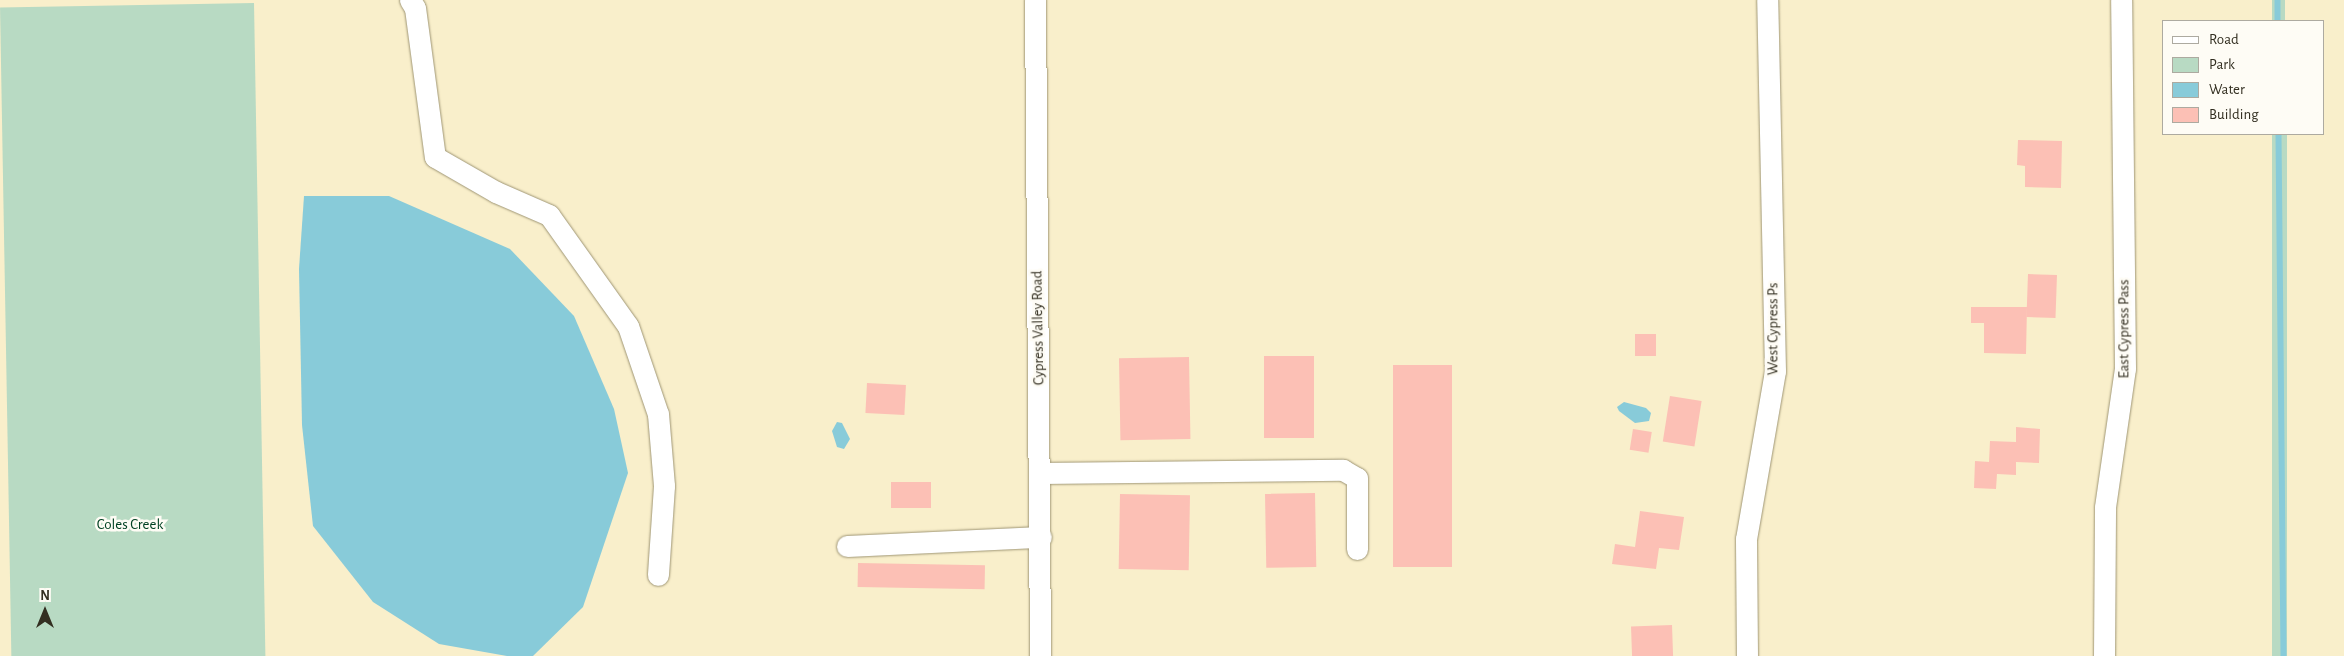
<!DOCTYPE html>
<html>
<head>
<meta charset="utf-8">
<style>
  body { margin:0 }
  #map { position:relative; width:2344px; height:656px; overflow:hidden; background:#f9efcb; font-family:"Alegreya Sans",sans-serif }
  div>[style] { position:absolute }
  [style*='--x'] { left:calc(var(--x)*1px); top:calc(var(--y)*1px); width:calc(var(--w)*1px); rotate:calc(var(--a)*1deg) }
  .green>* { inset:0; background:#b8dac3; transform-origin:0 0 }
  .water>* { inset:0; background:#88cbd9 }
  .stream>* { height:5.5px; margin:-2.75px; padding:0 2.75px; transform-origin:2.75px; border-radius:2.75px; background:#88cbd9 }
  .building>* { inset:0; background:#fcc0b5; transform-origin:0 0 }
  .roads { filter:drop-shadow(0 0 1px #9f9675) drop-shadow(0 0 1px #9f9675) }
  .minor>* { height:21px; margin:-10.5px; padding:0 10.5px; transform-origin:10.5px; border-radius:10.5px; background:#fff }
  span { translate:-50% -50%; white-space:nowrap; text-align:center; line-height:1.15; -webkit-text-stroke:5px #fefcf5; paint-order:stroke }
  .street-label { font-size:15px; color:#332f21 }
  .park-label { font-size:15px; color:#004123 }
  .legend { position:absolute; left:2162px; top:20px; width:162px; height:115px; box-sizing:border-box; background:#fefcf5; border:1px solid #adaaa0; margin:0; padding:6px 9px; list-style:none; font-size:15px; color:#332f21 }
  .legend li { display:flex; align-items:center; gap:10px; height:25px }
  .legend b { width:25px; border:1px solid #adaaa0 }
  .north { position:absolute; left:20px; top:586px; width:50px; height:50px; -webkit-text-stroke:4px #fefcf5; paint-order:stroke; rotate:0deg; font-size:14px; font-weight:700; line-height:20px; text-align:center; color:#332f21 }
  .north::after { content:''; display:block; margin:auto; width:18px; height:22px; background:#332f21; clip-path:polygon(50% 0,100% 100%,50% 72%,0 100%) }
</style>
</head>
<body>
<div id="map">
  <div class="green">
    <i style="left:2272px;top:0;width:13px;height:21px"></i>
    <i style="left:254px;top:3px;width:653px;height:254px;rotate:89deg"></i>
    <i style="left:2272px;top:134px;width:15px;height:522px"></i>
  </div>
  <div class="water">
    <i style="clip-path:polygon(304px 196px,389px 196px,510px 249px,574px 316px,614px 409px,628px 473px,583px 607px,533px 656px,507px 656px,439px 644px,373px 602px,313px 526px,302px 425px,299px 269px)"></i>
    <i style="clip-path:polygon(1624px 402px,1646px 408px,1651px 413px,1649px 421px,1635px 423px,1619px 411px,1617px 407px)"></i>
    <i style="clip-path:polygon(837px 422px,842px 423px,850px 439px,844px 449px,837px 447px,832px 431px)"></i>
  </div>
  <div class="stream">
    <i style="--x:2278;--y:0;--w:21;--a:90"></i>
    <i style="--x:2279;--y:134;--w:522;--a:89.45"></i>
  </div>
  <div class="building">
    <i style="clip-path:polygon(2018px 140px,2062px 141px,2061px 188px,2025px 187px,2025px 166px,2017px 165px)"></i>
    <i style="left:2028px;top:274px;width:29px;height:43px;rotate:2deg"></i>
    <i style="clip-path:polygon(1971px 307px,2027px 307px,2026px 354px,1984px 353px,1984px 323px,1971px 323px)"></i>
    <i style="left:1635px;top:334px;width:21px;height:22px"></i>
    <i style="left:1264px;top:356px;width:50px;height:82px"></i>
    <i style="left:1189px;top:357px;width:82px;height:70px;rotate:89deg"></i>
    <i style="left:1393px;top:365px;width:59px;height:202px"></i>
    <i style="left:867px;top:383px;width:39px;height:30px;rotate:3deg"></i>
    <i style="left:1670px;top:396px;width:32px;height:46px;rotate:9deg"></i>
    <i style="clip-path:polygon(2016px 427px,2040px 429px,2039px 463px,2016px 462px,2016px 475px,1997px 474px,1996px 489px,1974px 488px,1975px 461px,1989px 462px,1990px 441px,2016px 442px)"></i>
    <i style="left:1633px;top:429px;width:19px;height:21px;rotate:9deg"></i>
    <i style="left:891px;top:482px;width:40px;height:26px"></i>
    <i style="left:1315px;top:493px;width:74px;height:50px;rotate:89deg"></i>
    <i style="left:1120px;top:494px;width:70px;height:75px;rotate:1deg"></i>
    <i style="clip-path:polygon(1640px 511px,1684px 517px,1679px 550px,1659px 548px,1656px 569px,1612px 564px,1615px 544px,1635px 547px)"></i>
    <i style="left:858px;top:563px;width:127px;height:24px;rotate:1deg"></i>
    <i style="left:1672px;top:625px;width:31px;height:41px;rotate:88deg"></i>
  </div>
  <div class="roads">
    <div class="minor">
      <i style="--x:410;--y:0;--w:9;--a:58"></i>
      <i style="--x:415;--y:8;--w:150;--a:82.4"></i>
      <i style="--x:435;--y:157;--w:70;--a:29.8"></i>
      <i style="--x:496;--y:192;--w:58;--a:23.5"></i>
      <i style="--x:549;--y:215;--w:136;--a:54.6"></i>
      <i style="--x:628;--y:326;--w:93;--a:71.2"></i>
      <i style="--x:658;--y:414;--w:72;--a:85.2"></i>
      <i style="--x:664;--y:486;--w:89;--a:93.9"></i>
      <i style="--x:1035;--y:0;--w:656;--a:89.56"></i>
      <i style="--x:1040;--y:473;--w:303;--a:-0.6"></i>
      <i style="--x:1343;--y:470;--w:16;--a:30"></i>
      <i style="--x:1357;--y:478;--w:71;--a:90"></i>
      <i style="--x:847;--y:546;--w:194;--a:-2.7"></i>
      <i style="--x:1747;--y:656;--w:117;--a:-90.5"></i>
      <i style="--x:1746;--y:539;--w:170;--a:-80.2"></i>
      <i style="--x:1775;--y:371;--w:371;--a:-91.2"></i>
      <i style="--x:2104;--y:656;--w:149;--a:-89.6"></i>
      <i style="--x:2105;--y:507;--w:140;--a:-81.8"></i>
      <i style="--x:2125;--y:368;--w:368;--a:-90.6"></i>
    </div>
  </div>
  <div class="street-label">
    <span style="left:1038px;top:328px;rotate:-91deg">Cypress Valley Road</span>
    <span style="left:1773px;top:329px;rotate:-90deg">West Cypress Ps</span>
    <span style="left:2124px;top:329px;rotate:-90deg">East Cypress Pass</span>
  </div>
  <div class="park-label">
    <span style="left:130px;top:525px">Coles Creek</span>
  </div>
  <ul class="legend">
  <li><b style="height:6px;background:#fff"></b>Road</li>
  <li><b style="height:14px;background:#b8dac3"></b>Park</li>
  <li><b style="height:14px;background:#88cbd9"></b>Water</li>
  <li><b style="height:14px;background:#fcc0b5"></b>Building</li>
  </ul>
  <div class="north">N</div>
</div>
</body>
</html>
